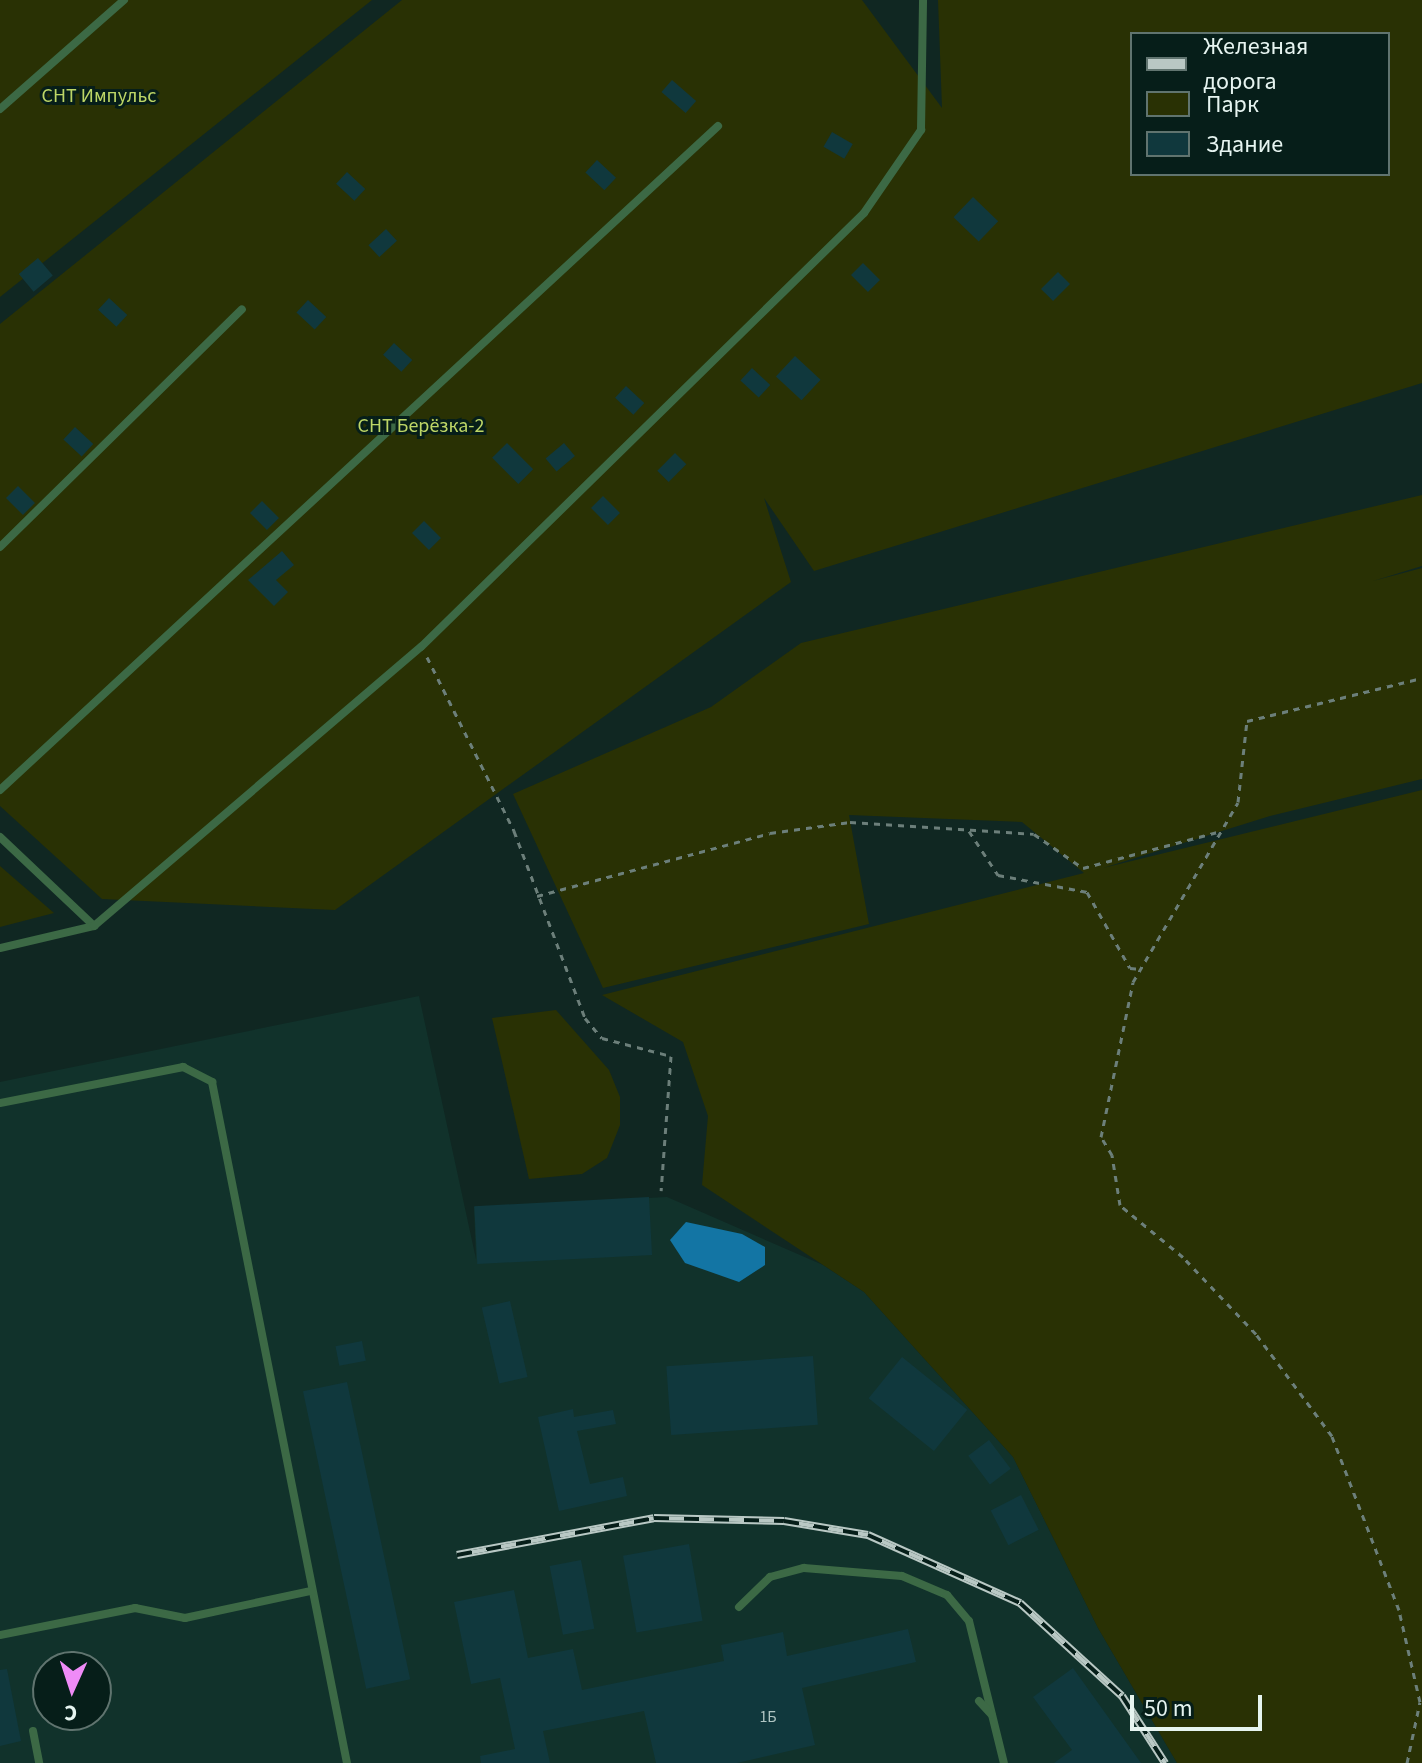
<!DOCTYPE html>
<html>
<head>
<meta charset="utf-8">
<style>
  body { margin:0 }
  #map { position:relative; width:1422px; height:1763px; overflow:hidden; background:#102722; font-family:"Source Sans 3",sans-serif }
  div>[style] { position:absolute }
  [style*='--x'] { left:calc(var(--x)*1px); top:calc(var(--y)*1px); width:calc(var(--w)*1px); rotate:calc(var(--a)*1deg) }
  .built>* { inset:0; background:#11322b }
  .green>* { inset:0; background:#293104 }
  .water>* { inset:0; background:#1375a4 }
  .building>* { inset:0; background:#10383d; transform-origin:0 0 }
  .path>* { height:3px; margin-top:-1.5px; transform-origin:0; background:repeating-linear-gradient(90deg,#6c7f7a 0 6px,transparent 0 12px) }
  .service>* { height:8px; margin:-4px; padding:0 4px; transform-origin:4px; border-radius:4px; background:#3c6945 }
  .rail>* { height:8px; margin-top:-4px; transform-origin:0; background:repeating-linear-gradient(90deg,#061e19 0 15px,#b9c8c4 0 30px); box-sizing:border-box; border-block:2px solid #b9c8c4 }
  span { translate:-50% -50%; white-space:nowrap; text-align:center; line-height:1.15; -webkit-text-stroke:6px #061e19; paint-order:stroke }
  .number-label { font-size:16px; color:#b0c5c3 }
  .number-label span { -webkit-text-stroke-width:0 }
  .park-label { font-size:20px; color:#bdd666 }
  .legend { position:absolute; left:1130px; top:32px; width:260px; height:144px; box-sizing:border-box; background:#061e19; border:2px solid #60746f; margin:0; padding:10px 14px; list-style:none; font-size:24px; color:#e6f4f0 }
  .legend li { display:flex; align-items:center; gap:16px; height:40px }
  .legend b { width:40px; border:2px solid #60746f }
  .north { position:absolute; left:32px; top:1651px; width:80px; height:80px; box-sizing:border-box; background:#061e19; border:2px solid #60746f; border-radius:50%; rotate:183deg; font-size:22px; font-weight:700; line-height:32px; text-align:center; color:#e6f4f0 }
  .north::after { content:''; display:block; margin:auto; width:28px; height:36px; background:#ef8bf7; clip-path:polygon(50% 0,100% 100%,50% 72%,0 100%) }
  .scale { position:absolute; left:1130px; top:1695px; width:132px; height:36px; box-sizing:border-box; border:4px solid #e6f4f0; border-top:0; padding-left:10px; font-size:24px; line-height:28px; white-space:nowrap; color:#e6f4f0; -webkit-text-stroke:6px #061e19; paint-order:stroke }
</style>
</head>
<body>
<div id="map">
  <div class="built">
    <i style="clip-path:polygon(evenodd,419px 996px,476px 1259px,474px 1207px,667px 1197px,823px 1265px,864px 1292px,1013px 1457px,1098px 1628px,1177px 1763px,0 1763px,0 1082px,419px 996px,48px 1667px,96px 1667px,96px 1715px,48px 1715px,48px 1667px)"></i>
  </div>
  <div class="green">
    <i style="clip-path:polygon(0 0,372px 0,0 297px)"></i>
    <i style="clip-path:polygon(evenodd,402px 0,862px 0,942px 108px,938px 0,1422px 0,1422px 383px,814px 571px,764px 498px,791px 582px,335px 910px,102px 899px,0 806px,0 324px,402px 0,1132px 34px,1388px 34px,1388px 174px,1132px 174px,1132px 34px)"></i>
    <i style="clip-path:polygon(1422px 495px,1422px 566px,1373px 581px,1422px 568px,1422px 779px,1270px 816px,1103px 868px,1422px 790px,1422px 1763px,1177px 1763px,1098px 1628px,1013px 1457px,864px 1292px,702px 1185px,708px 1116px,683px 1042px,602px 995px,1084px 873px,1022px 822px,849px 815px,869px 924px,603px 988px,513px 794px,711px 707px,801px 643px)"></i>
    <i style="clip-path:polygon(0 866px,54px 913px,0 927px)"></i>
    <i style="clip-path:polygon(556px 1010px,609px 1070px,620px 1097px,620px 1125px,607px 1158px,582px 1174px,529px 1179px,492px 1018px)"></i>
  </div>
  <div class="water">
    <i style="clip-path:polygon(686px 1222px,742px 1234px,765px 1247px,765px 1265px,739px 1282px,685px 1263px,670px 1240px)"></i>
  </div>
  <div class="building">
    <i style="left:672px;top:80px;width:32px;height:16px;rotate:41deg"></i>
    <i style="left:832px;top:132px;width:24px;height:17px;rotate:30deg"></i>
    <i style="left:597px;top:160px;width:26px;height:17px;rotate:43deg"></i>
    <i style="left:347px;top:172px;width:25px;height:16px;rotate:43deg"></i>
    <i style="left:973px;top:197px;width:35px;height:28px;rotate:44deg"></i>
    <i style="left:386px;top:229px;width:16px;height:24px;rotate:47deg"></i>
    <i style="left:38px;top:258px;width:23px;height:25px;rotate:50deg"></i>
    <i style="left:863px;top:263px;width:24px;height:17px;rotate:45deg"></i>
    <i style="left:1058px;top:272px;width:17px;height:24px;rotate:45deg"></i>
    <i style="left:109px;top:298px;width:25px;height:16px;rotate:43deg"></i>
    <i style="left:308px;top:300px;width:25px;height:17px;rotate:43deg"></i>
    <i style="left:394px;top:343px;width:25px;height:16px;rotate:43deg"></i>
    <i style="left:795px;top:356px;width:35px;height:28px;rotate:43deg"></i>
    <i style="left:752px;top:368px;width:25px;height:17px;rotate:43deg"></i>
    <i style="left:626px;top:386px;width:25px;height:16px;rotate:43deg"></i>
    <i style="left:75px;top:427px;width:25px;height:17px;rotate:43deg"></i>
    <i style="left:507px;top:443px;width:37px;height:21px;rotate:45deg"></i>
    <i style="left:564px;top:443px;width:17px;height:24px;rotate:50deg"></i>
    <i style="left:675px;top:453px;width:16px;height:25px;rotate:45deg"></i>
    <i style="left:18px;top:486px;width:24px;height:17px;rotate:45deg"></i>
    <i style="left:603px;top:496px;width:24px;height:17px;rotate:45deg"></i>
    <i style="left:262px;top:501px;width:24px;height:17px;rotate:45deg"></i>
    <i style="left:424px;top:521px;width:24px;height:17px;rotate:45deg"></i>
    <i style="clip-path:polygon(282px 551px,294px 565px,276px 580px,288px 592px,274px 606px,248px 580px)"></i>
    <i style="left:649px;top:1197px;width:58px;height:175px;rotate:87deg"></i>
    <i style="left:510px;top:1301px;width:78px;height:29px;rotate:77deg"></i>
    <i style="left:362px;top:1341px;width:20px;height:27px;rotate:79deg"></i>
    <i style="left:813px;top:1356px;width:69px;height:147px;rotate:86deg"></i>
    <i style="left:902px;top:1357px;width:84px;height:53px;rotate:39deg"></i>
    <i style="left:347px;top:1382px;width:304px;height:45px;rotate:78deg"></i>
    <i style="clip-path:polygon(573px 1409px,574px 1417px,613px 1410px,616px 1424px,577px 1431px,590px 1484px,623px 1477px,627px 1496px,559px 1511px,538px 1417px)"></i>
    <i style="left:989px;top:1440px;width:36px;height:26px;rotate:53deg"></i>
    <i style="left:1021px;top:1495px;width:39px;height:34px;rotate:63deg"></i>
    <i style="left:689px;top:1544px;width:78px;height:67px;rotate:80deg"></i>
    <i style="left:581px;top:1560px;width:70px;height:32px;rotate:79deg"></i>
    <i style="clip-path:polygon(514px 1590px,528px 1658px,573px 1649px,582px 1690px,724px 1661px,721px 1645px,783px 1632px,787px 1656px,908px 1629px,916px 1662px,802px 1688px,815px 1745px,737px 1763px,656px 1763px,644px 1711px,543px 1731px,550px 1763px,481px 1763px,480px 1756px,515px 1749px,500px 1678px,471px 1684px,454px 1602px)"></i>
    <i style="clip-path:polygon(1073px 1668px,1141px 1763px,1054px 1763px,1072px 1750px,1033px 1697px)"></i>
    <i style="clip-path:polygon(7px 1669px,21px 1741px,0 1746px,0 1670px)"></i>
  </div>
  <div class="path">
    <i style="--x:427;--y:657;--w:195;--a:63.4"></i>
    <i style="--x:514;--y:831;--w:200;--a:69.2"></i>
    <i style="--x:585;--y:1018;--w:26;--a:50"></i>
    <i style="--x:602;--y:1038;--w:71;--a:14.6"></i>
    <i style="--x:671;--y:1056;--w:135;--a:94.2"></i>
    <i style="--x:969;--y:831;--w:53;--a:56.6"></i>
    <i style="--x:998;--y:875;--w:91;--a:10.8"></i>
    <i style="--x:1087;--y:892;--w:87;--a:60.5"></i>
    <i style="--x:1130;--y:968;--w:11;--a:5"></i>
    <i style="--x:537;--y:896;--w:241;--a:-15.1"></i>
    <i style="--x:770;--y:833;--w:81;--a:-7.8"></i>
    <i style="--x:850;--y:822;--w:184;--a:3.7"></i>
    <i style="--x:1034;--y:834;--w:60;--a:34.8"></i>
    <i style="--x:1083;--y:868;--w:143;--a:-15"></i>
    <i style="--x:1407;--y:1763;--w:62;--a:-78"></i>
    <i style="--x:1420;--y:1702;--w:94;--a:-102.9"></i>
    <i style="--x:1399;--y:1610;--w:186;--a:-111.1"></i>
    <i style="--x:1332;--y:1436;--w:127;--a:-126.7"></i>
    <i style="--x:1256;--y:1334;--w:106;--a:-133.5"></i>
    <i style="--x:1183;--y:1257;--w:82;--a:-140.5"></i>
    <i style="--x:1120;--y:1205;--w:51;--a:-99.1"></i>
    <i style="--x:1112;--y:1155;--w:21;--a:-121"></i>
    <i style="--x:1101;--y:1137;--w:158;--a:-78.3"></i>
    <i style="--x:1133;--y:982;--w:208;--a:-59.7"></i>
    <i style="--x:1238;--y:802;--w:81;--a:-83.7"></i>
    <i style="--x:1247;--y:721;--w:180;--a:-13.8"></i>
  </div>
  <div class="service">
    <i style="--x:0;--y:109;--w:165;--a:-41.3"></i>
    <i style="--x:0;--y:547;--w:339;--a:-44.5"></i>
    <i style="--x:0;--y:790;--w:978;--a:-42.76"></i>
    <i style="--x:0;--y:837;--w:129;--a:43.4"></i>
    <i style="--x:0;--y:948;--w:97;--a:-13.2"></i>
    <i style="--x:94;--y:926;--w:430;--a:-40.5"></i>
    <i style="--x:421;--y:647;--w:620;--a:-44.41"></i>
    <i style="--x:864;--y:213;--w:101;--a:-55.5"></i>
    <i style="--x:921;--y:130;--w:130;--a:-89.1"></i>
    <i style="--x:0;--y:1103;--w:187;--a:-11.1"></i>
    <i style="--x:183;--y:1067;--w:33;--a:27"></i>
    <i style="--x:212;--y:1082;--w:694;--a:78.79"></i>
    <i style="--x:739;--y:1607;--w:43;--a:-44.1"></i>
    <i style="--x:770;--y:1577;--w:35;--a:-15"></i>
    <i style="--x:804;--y:1568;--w:98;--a:4.7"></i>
    <i style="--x:902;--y:1576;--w:49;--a:22.9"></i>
    <i style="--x:947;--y:1595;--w:34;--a:50"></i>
    <i style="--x:969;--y:1621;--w:146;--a:76.2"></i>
    <i style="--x:0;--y:1635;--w:138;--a:-11.3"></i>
    <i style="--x:135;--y:1608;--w:51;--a:11.3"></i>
    <i style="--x:185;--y:1618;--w:129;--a:-12.1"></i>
    <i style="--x:979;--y:1701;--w:18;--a:47"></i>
    <i style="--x:33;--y:1731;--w:33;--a:79"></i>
  </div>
  <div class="rail">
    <i style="--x:457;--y:1555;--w:200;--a:-10.6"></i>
    <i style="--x:654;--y:1518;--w:130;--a:1.3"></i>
    <i style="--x:784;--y:1521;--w:85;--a:9.5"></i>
    <i style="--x:868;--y:1535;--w:167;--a:24.1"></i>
    <i style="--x:1020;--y:1603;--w:138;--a:42.4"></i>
    <i style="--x:1122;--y:1696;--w:80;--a:57.3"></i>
  </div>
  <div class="number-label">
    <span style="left:768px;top:1717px">1Б</span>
  </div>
  <div class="park-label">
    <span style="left:99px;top:96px">СНТ Импульс</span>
    <span style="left:421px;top:426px">СНТ Берёзка-2</span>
  </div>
  <ul class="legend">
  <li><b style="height:10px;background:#b9c8c4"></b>Железная дорога</li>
  <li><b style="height:22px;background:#293104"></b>Парк</li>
  <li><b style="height:22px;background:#10383d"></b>Здание</li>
  </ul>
  <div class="north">С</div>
  <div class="scale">50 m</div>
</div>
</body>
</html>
